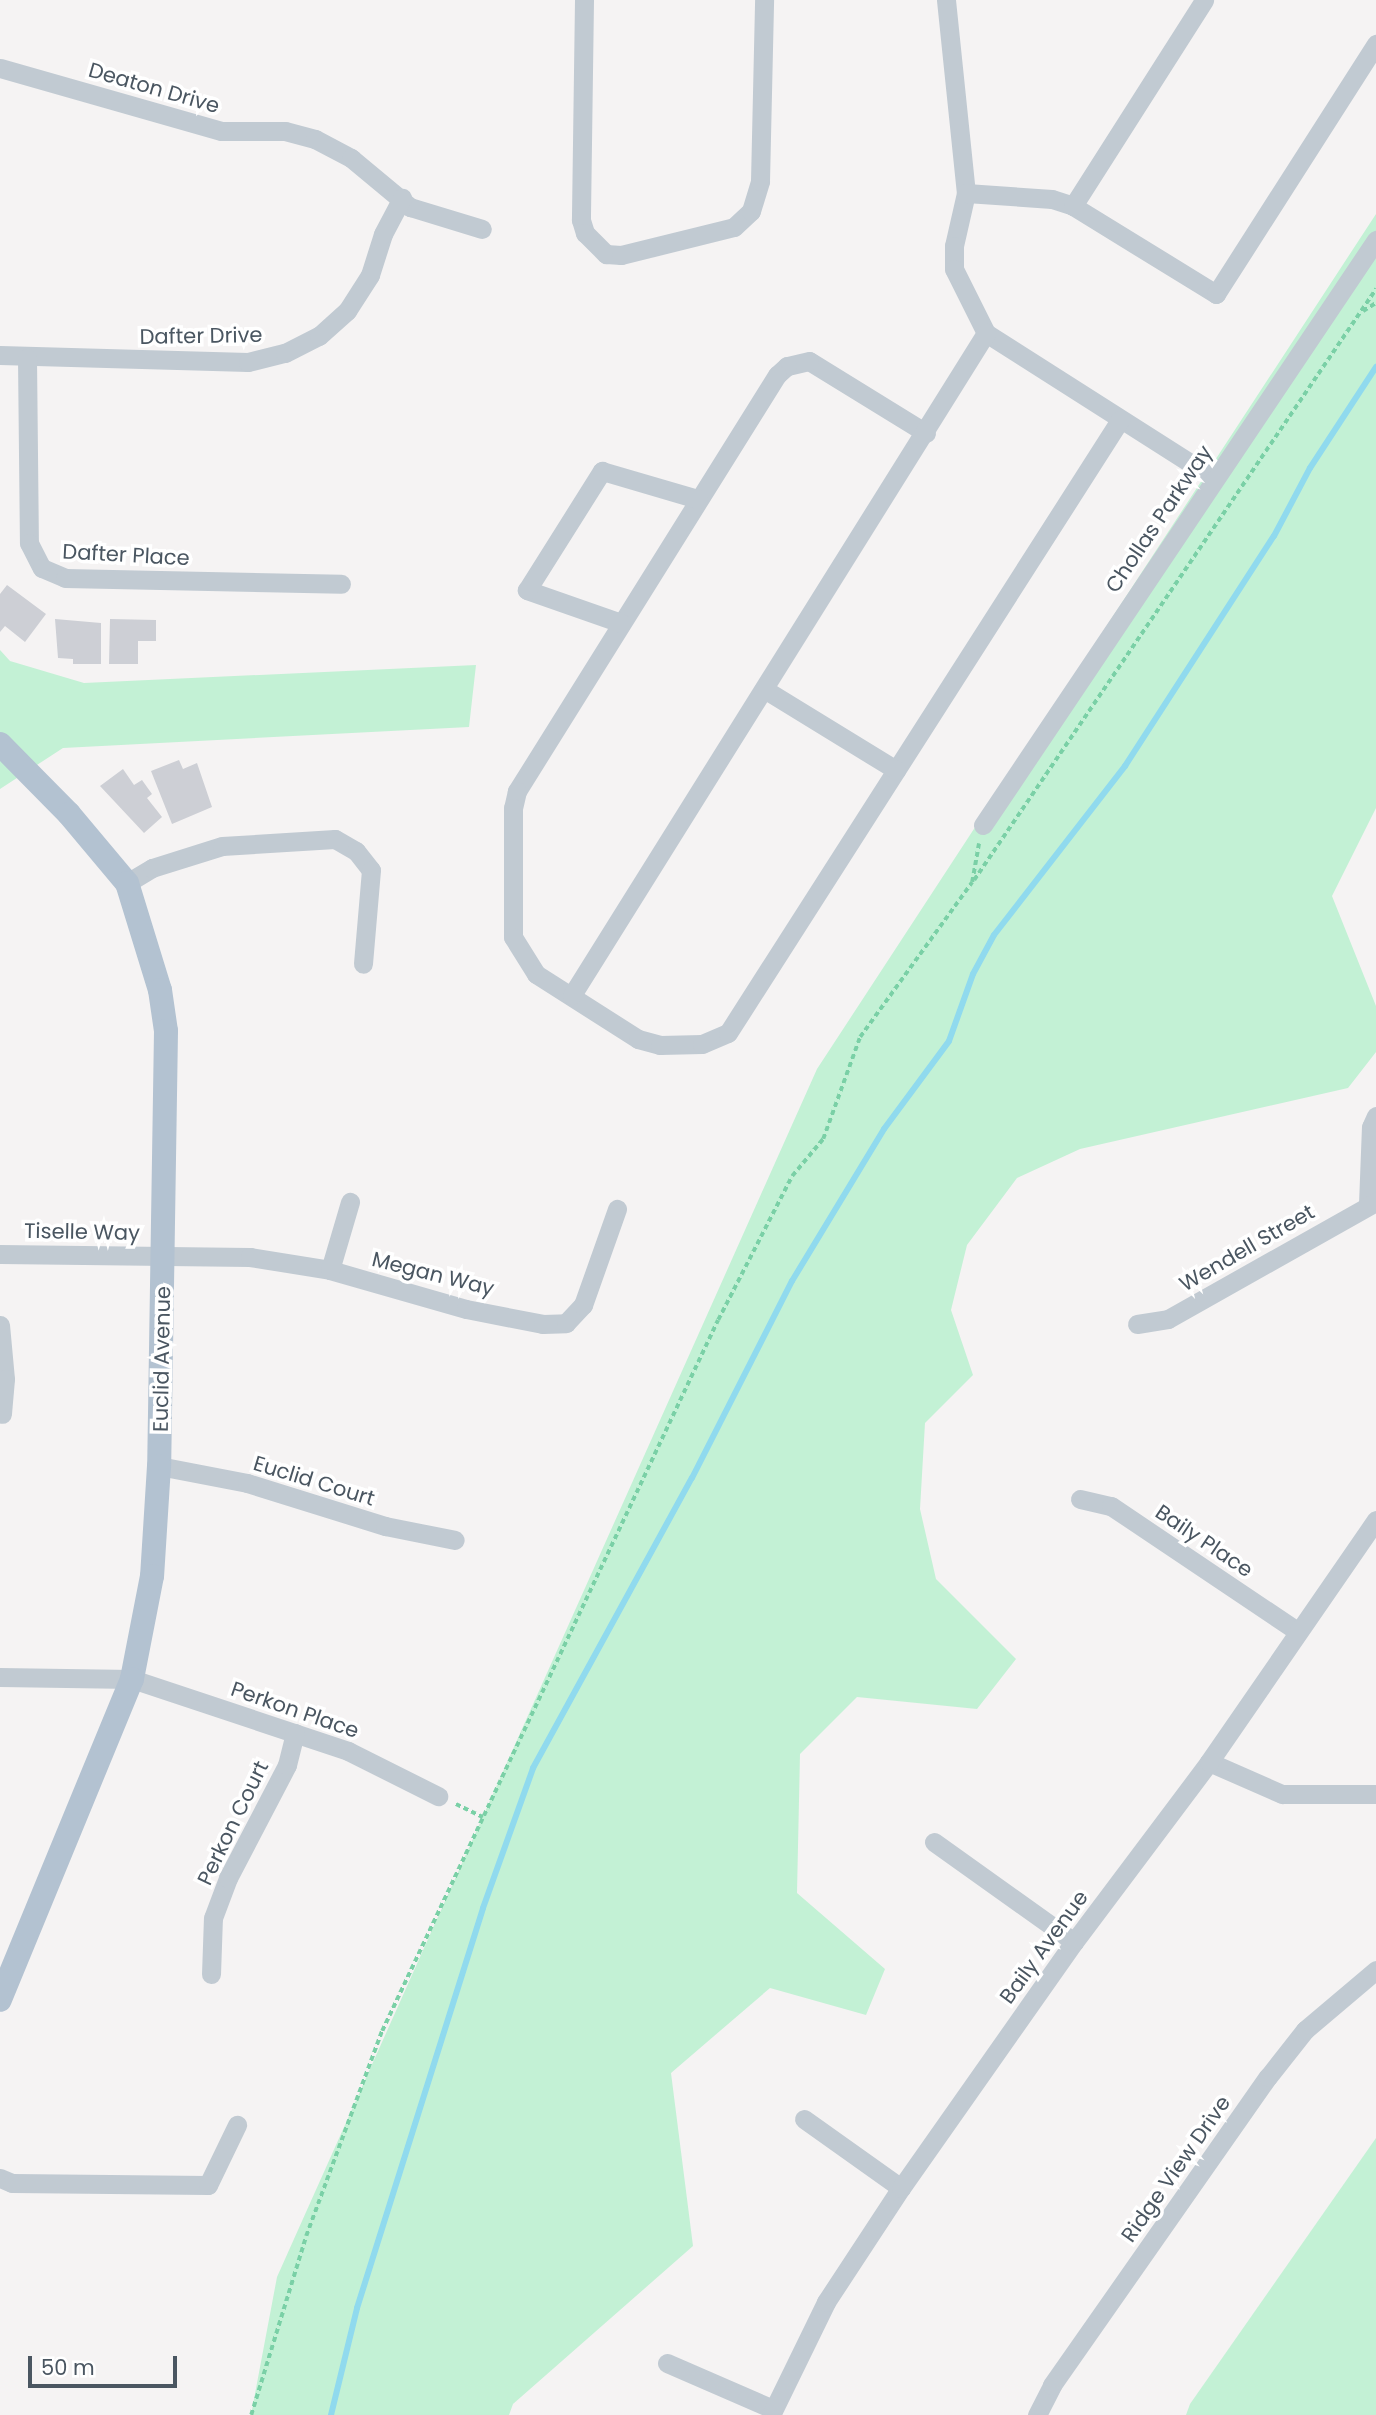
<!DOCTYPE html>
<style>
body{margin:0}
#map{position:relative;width:1376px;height:2415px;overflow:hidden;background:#f5f3f3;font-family:Poppins,sans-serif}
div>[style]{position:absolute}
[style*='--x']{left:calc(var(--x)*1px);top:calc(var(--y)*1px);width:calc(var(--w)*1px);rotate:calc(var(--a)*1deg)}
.green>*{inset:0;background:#c3f1d5}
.stream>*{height:6px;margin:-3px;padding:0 3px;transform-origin:3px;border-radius:3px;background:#90daee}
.building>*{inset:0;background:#cdcfd5}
.path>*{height:3.5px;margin-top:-1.75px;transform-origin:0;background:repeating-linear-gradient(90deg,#7ad0a6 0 5px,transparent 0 8.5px)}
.minor>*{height:19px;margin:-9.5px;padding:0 9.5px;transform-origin:9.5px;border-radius:9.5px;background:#c1cad2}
.major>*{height:24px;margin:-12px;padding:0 12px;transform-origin:12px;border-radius:12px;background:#b3c2d1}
span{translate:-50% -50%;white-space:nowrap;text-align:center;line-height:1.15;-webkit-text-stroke:7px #fff;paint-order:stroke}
.street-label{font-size:21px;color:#4a5661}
.scale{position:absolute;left:28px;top:2356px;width:149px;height:32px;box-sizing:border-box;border:4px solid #4a5661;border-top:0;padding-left:9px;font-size:21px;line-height:24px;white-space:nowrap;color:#4a5661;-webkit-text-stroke:5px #fff;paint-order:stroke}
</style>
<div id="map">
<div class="green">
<i style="clip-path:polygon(1376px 214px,1376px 808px,1332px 896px,1376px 1006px,1376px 1052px,1348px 1088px,1080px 1149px,1017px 1178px,967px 1245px,951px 1310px,973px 1375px,925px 1423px,920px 1509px,936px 1579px,1016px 1659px,977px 1709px,857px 1697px,800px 1754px,797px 1893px,885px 1969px,866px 2015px,770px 1988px,671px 2073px,693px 2246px,513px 2404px,509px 2415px,251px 2415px,277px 2277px,817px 1069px)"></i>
<i style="clip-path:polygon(0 650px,10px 661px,84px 683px,476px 665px,469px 727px,63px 748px,0 789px)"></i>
<i style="clip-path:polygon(1376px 2138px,1376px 2415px,1186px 2415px,1190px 2404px)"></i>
</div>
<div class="stream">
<i style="--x:331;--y:2415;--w:110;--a:-76.3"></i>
<i style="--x:357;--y:2308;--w:419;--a:-72.5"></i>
<i style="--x:483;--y:1908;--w:149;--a:-70.3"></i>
<i style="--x:533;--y:1768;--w:331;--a:-61.3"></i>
<i style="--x:692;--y:1478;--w:221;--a:-63.1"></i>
<i style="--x:792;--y:1281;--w:178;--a:-58.8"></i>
<i style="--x:884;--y:1129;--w:109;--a:-53.5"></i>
<i style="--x:949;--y:1041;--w:71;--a:-70.3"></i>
<i style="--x:973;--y:974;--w:44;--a:-61.7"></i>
<i style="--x:994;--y:935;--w:214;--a:-52.2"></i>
<i style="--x:1125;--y:766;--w:274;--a:-57.1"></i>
<i style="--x:1274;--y:536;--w:77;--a:-62.1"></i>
<i style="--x:1310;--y:468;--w:121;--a:-56.8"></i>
</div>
<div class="building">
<i style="clip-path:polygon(7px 585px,46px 614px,25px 642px,5px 626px,0 632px,0 594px)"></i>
<i style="clip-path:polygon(55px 619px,101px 623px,101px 664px,73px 664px,73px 659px,58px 658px)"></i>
<i style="clip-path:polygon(110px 619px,156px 620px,156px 641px,138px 641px,138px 664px,109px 664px)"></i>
<i style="clip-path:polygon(179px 760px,183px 769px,197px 763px,212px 807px,172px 824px,151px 771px)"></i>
<i style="clip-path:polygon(123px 769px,134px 785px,142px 780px,152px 794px,147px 798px,162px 817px,144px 833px,100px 786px)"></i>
</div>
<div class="path">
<i style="--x:1363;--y:311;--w:15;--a:-32"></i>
<i style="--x:974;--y:880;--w:715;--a:-55.78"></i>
<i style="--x:456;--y:1804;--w:30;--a:26"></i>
<i style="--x:251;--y:2415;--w:187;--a:-72.9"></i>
<i style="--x:306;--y:2236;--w:219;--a:-69.7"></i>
<i style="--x:382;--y:2031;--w:786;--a:-64.71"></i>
<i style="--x:718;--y:1320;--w:162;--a:-62.8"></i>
<i style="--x:792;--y:1176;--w:48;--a:-50"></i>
<i style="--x:823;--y:1139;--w:109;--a:-70.1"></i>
<i style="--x:860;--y:1037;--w:191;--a:-54.1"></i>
<i style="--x:972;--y:882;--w:39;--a:-80"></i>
</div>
<div class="minor">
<i style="--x:584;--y:0;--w:220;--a:90.8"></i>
<i style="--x:581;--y:220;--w:14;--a:73"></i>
<i style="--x:585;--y:233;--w:30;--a:45"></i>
<i style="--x:606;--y:254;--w:15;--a:4"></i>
<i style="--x:621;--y:255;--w:116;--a:-13.9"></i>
<i style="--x:734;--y:227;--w:23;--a:-43"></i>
<i style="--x:751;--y:211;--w:31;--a:-73"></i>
<i style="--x:760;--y:181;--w:181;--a:-88.7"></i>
<i style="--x:946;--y:0;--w:194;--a:84.1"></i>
<i style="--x:966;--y:193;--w:54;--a:102.8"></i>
<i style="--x:954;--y:246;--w:23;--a:90"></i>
<i style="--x:954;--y:269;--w:72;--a:63.4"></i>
<i style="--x:986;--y:333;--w:270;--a:32.5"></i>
<i style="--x:0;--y:68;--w:230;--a:15.9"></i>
<i style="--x:221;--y:131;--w:64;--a:0"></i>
<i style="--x:285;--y:131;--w:31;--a:15"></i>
<i style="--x:315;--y:139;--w:41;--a:27.8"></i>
<i style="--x:351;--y:158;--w:77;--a:39.7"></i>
<i style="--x:410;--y:207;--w:75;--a:17"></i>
<i style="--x:966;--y:193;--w:86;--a:4"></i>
<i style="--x:1052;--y:199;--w:22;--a:18"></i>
<i style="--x:1073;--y:206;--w:168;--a:31.6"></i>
<i style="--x:1216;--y:294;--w:297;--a:-57.4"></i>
<i style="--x:1073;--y:206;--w:244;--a:-57.5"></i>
<i style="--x:0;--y:355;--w:248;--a:1.6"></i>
<i style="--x:248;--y:362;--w:38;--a:-14"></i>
<i style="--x:285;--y:353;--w:38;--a:-27"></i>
<i style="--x:319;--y:336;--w:38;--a:-42"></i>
<i style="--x:347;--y:311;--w:43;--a:-57.4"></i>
<i style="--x:370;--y:275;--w:43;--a:-72.4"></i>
<i style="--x:383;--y:234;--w:41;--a:-62.2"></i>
<i style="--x:27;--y:358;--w:185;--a:89.4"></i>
<i style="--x:29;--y:543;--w:28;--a:63"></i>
<i style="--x:42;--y:568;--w:25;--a:23"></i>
<i style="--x:65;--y:578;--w:276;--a:1.2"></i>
<i style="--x:926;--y:433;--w:137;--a:-148.4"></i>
<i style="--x:809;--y:361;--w:23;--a:167"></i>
<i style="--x:787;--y:366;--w:13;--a:138"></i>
<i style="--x:777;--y:375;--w:491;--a:122"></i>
<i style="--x:517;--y:791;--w:17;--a:103"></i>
<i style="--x:513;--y:808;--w:129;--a:90"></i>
<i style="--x:513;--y:937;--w:44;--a:58.1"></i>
<i style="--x:536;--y:974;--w:121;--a:32.5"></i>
<i style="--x:638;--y:1039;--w:23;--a:15"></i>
<i style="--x:660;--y:1045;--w:42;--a:-1.4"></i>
<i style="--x:702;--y:1044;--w:28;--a:-23"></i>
<i style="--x:728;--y:1033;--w:728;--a:-57.4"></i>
<i style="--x:621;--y:623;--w:100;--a:-160.7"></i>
<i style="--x:527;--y:590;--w:141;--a:-57.8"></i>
<i style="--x:602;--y:471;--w:100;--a:16.3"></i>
<i style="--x:764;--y:689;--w:155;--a:31.5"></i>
<i style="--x:983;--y:825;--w:705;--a:-56.11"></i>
<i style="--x:127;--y:883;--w:29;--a:-31"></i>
<i style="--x:152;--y:868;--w:73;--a:-17.4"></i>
<i style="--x:222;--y:846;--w:113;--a:-3.5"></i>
<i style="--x:335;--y:839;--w:24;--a:30"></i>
<i style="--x:356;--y:851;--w:24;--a:52"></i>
<i style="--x:371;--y:870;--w:94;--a:94.9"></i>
<i style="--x:572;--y:995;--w:781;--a:-57.98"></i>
<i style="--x:1368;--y:1204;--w:77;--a:-87.8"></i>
<i style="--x:1371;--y:1127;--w:12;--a:-66"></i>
<i style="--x:0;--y:1254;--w:250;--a:0.7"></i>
<i style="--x:250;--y:1257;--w:81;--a:9.2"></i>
<i style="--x:330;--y:1270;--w:141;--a:16"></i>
<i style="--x:466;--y:1309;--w:78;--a:11"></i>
<i style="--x:543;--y:1324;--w:23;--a:-2"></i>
<i style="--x:566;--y:1323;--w:25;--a:-47"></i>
<i style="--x:583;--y:1305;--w:102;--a:-70.5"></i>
<i style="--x:330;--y:1270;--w:71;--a:-73.6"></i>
<i style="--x:1137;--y:1324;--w:31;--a:-9"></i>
<i style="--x:1168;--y:1319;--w:239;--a:-29.4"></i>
<i style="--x:0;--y:1325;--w:54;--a:84.7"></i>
<i style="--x:5;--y:1379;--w:35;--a:95"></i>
<i style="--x:159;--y:1466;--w:90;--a:10.9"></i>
<i style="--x:247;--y:1483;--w:145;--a:17.3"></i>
<i style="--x:385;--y:1526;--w:71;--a:11.3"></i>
<i style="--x:1080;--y:1499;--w:32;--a:13"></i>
<i style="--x:1111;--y:1506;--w:224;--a:33.9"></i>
<i style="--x:0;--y:1677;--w:132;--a:0.9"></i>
<i style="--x:132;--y:1679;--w:228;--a:18.4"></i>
<i style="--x:348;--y:1751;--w:101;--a:26.6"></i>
<i style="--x:1209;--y:1762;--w:80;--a:23.7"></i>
<i style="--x:1282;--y:1794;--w:94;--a:0"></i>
<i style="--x:934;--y:1842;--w:172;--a:35.5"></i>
<i style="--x:211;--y:1974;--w:56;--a:-88"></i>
<i style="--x:213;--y:1918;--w:43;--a:-69.4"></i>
<i style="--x:228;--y:1878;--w:127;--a:-62.4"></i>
<i style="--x:287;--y:1765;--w:33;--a:-76"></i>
<i style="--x:804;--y:2119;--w:119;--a:35.4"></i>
<i style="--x:0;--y:2178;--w:13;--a:23"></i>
<i style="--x:12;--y:2183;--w:196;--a:0.6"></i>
<i style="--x:208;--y:2185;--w:67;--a:-64.2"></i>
<i style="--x:667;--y:2363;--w:116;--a:23.5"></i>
<i style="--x:771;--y:2415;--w:126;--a:-64"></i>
<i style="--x:826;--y:2302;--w:136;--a:-56.7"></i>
<i style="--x:901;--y:2188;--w:301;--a:-54.9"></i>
<i style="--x:1074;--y:1942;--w:225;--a:-53.1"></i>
<i style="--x:1209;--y:1762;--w:294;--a:-55.4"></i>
<i style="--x:1037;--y:2415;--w:34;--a:-63"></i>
<i style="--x:1052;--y:2385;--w:376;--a:-55"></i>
<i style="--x:1268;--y:2077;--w:60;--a:-51.8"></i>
<i style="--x:1305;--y:2030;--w:93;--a:-40.2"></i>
</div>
<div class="major">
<i style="--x:0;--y:744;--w:98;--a:45.4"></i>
<i style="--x:69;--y:814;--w:90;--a:50"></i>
<i style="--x:127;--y:883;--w:112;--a:72.9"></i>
<i style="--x:160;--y:990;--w:41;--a:81.7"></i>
<i style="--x:166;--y:1031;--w:435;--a:90.9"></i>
<i style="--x:159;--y:1466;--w:110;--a:93.6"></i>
<i style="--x:152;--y:1576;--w:105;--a:101"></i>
<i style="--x:132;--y:1679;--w:347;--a:112.4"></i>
</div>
<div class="street-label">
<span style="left:154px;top:88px;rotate:16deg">Deaton Drive</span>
<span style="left:201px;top:336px;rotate:-1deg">Dafter Drive</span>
<span style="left:1159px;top:519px;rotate:-56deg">Chollas Parkway</span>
<span style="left:126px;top:555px;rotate:3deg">Dafter Place</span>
<span style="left:82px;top:1232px;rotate:1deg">Tiselle Way</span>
<span style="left:1247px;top:1248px;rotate:-30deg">Wendell Street</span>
<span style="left:433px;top:1274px;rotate:14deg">Megan Way</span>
<span style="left:162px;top:1359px;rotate:-89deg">Euclid Avenue</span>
<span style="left:314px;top:1481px;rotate:17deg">Euclid Court</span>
<span style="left:1204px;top:1541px;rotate:34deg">Baily Place</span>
<span style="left:295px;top:1710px;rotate:19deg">Perkon Place</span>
<span style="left:233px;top:1823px;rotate:-64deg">Perkon Court</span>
<span style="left:1044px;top:1947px;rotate:-54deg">Baily Avenue</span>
<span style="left:1176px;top:2169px;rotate:-55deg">Ridge View Drive</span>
</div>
<div class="scale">50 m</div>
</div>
